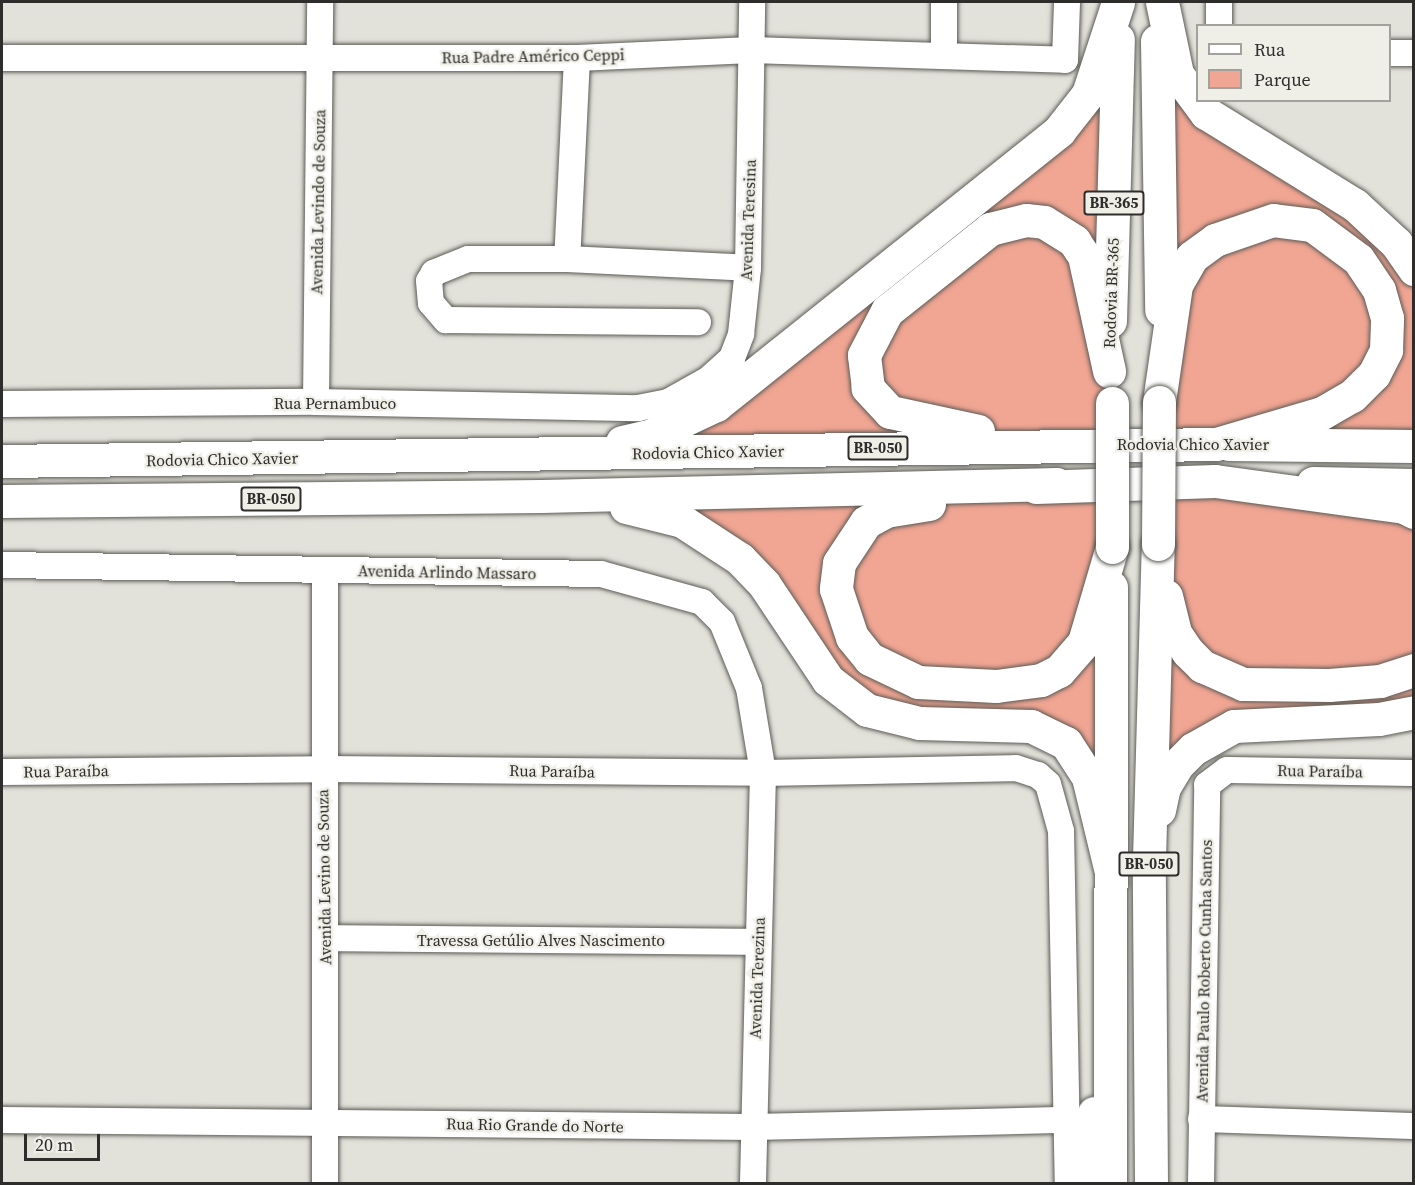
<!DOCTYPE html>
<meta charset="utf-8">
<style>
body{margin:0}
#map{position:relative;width:1415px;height:1185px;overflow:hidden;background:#e2e1da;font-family:"Source Serif 4",serif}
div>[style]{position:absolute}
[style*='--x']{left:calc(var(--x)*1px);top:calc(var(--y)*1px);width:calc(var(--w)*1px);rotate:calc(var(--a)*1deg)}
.green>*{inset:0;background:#f1a593}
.roads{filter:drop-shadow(0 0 2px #5b5b55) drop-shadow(0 0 2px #5b5b55)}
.minor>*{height:26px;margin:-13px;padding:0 13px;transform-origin:13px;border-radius:13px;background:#fff}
.major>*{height:33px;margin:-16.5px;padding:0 16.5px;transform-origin:16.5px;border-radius:16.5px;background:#fff}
.highway>*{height:33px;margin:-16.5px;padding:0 16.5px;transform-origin:16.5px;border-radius:16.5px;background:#fff}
.bridges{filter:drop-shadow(0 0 2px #5b5b55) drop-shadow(0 0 2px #5b5b55)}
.highway-bridge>*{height:33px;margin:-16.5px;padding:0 16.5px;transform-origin:16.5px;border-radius:16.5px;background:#fff}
span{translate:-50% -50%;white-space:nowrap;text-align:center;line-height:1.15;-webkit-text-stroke:4.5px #efefe7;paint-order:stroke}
.shield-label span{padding:2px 4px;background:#efefe7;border:2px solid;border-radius:4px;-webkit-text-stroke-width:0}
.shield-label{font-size:15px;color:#2e2d2b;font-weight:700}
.street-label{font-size:16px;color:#2e2d2b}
.frame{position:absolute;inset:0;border:3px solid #2e2d2b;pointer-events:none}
.legend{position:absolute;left:1196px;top:24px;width:195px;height:78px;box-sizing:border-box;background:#efefe7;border:2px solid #a2a19c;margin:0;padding:8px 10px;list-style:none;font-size:18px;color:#2e2d2b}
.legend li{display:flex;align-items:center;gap:12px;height:30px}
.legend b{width:30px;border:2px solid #a2a19c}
.scale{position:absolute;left:24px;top:1134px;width:76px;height:27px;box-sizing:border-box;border:3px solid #2e2d2b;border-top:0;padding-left:8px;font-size:18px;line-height:21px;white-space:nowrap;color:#2e2d2b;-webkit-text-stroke:4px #efefe7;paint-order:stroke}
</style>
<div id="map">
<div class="green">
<i style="clip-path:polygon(1118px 2px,1112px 441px,652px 435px,1059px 131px)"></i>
<i style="clip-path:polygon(1162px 2px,1177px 74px,1413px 269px,1413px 446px,1159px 441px)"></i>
<i style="clip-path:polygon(1158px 481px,1413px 485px,1413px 712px,1260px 721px,1164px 787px)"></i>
<i style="clip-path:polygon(1057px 484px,1112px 487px,1110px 868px,1066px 743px,867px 710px,782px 610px,654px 511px)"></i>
</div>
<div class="roads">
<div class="minor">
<i style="--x:944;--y:2;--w:54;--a:90"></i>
<i style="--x:1219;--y:2;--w:24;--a:90"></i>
<i style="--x:1390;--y:53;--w:24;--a:0"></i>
<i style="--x:2;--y:58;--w:575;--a:0"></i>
<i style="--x:577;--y:58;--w:174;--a:-2.6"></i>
<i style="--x:751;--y:50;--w:314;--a:1.8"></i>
<i style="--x:1065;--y:60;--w:58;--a:-88"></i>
<i style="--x:577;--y:58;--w:201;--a:92.8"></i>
<i style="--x:567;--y:259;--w:181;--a:2.8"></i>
<i style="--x:567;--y:259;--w:99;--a:180"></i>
<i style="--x:468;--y:259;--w:37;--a:158"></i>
<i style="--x:434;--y:273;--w:9;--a:122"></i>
<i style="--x:429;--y:281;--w:22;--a:85"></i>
<i style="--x:431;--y:303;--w:23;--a:49"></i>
<i style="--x:446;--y:320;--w:252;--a:0.5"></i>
<i style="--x:316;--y:402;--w:400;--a:-89.4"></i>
<i style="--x:2;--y:404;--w:314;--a:-0.4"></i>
<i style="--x:316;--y:402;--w:322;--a:1.1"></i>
<i style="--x:638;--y:408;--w:31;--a:-11"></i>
<i style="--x:668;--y:402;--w:47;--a:-29.3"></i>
<i style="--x:709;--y:379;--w:31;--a:-42"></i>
<i style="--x:732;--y:358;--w:26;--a:-69"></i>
<i style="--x:741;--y:334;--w:66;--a:-83.9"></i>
<i style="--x:748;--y:268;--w:266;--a:-89.1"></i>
<i style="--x:2;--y:565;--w:599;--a:0.86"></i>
<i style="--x:601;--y:574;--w:105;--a:15.5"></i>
<i style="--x:702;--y:602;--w:28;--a:45"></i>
<i style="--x:722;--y:622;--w:71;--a:67.8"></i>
<i style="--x:749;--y:688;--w:86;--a:80.6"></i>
<i style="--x:763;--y:773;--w:411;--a:91.4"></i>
<i style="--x:2;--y:772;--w:321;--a:-0.5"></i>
<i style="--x:323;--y:769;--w:440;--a:0.5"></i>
<i style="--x:763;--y:773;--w:253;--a:-1.1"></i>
<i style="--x:1016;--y:768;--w:23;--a:18"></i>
<i style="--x:1038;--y:775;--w:13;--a:42"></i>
<i style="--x:1048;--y:784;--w:49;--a:74.5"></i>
<i style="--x:1061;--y:831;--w:353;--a:88.9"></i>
<i style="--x:325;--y:938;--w:433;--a:0.5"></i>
<i style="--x:1201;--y:1119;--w:213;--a:1.9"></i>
<i style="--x:2;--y:1120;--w:751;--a:0.53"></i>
<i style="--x:753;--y:1127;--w:315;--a:-1.3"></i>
<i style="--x:325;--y:1184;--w:614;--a:-90"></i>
<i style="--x:1201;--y:1184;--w:399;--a:-89.1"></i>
<i style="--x:1207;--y:785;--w:25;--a:-37"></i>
<i style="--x:1227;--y:770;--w:187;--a:0.9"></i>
</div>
<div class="major">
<i style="--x:1229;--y:444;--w:185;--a:0.6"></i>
<i style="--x:1313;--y:483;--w:101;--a:1.1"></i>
</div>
<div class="highway">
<i style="--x:1162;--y:2;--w:74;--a:78.2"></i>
<i style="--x:1177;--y:74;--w:49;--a:53.4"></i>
<i style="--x:1206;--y:113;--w:175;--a:31.7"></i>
<i style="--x:1355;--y:205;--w:56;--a:42.8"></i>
<i style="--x:1396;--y:243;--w:32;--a:55"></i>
<i style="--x:1157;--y:41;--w:269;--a:89.1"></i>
<i style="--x:1110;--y:321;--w:282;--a:-88.4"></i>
<i style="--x:978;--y:431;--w:90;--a:-167.8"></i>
<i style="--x:890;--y:412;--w:33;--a:-133"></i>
<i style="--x:868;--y:388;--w:33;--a:-97"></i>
<i style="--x:864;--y:355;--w:50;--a:-62.4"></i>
<i style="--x:887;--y:311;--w:132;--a:-38.5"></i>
<i style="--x:990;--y:229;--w:37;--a:-14"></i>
<i style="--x:1026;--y:220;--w:18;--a:6"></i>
<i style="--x:1044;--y:222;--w:36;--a:32"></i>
<i style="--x:1074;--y:241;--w:18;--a:56"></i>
<i style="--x:1084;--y:256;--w:118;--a:77.7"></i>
<i style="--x:622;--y:442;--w:31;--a:-13"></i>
<i style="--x:652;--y:435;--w:71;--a:-25.1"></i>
<i style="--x:716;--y:405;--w:439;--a:-38.6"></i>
<i style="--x:1059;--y:131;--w:47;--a:-51.9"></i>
<i style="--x:1088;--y:94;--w:97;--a:-71.9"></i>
<i style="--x:2;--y:461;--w:1214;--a:-0.8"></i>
<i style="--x:1216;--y:444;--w:110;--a:-16.3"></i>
<i style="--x:1322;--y:413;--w:34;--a:-30"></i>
<i style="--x:1352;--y:396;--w:31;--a:-45"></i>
<i style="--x:1374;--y:374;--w:27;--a:-63"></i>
<i style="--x:1386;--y:350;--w:32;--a:-88"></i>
<i style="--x:1387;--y:318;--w:29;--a:-106"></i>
<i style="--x:1379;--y:290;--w:37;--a:-124"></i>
<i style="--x:1358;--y:259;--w:57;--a:-143.5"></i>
<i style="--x:1312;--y:225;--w:39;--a:-173"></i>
<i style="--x:1273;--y:220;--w:61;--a:161"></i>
<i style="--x:1215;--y:240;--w:29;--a:144"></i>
<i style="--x:1192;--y:257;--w:32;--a:120"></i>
<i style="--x:1176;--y:285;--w:118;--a:98.3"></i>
<i style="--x:1036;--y:487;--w:179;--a:-1.9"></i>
<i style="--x:1215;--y:481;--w:191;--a:7.8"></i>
<i style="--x:1404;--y:507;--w:11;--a:27"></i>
<i style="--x:2;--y:501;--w:539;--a:-0.53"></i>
<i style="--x:541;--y:496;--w:516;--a:-1.33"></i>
<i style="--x:929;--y:504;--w:44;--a:170.8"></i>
<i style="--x:886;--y:511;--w:23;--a:151"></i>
<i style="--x:866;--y:522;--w:49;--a:123.4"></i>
<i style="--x:839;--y:563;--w:26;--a:97"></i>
<i style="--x:836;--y:589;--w:51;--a:71.6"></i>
<i style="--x:852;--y:637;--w:28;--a:51"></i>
<i style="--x:870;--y:659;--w:53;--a:25.6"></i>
<i style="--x:918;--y:682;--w:78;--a:2.9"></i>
<i style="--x:996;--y:686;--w:45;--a:-7.6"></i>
<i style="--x:1041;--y:680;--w:20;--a:-27"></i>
<i style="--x:1059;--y:671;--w:38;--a:-49"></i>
<i style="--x:1084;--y:642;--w:99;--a:-73.6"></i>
<i style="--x:626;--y:507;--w:58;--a:14"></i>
<i style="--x:682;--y:521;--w:69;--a:33.2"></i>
<i style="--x:740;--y:559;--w:35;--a:46"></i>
<i style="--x:764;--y:584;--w:115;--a:56.3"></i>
<i style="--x:828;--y:680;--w:49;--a:37.6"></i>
<i style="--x:867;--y:710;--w:54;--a:14"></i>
<i style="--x:919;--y:723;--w:112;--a:1.5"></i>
<i style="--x:1031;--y:726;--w:39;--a:26"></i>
<i style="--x:1066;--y:743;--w:40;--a:57.1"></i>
<i style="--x:1088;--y:777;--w:94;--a:76.4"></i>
<i style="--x:1166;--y:596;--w:38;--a:76"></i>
<i style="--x:1175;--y:633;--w:23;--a:56"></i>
<i style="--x:1188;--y:652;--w:20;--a:45"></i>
<i style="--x:1202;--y:666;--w:45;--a:23.7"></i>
<i style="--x:1243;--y:684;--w:86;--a:0.7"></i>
<i style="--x:1329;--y:685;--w:51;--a:-4.5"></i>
<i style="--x:1380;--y:681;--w:36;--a:-18"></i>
<i style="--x:1159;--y:810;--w:24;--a:-78"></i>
<i style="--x:1164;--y:787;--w:26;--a:-59"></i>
<i style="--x:1177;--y:765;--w:23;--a:-45"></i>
<i style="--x:1193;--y:749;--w:47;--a:-29.3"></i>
<i style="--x:1234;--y:726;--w:145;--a:-2.8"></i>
<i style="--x:1379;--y:719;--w:36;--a:-11"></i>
<i style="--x:1082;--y:1184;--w:72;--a:-80.4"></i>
<i style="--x:1110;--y:1184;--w:597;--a:-89.9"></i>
<i style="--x:1151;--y:1184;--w:325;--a:-90.4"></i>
<i style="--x:1149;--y:859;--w:315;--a:-88.4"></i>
</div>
</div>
<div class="bridges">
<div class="highway-bridge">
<i style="--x:1158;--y:544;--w:142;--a:-89.6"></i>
<i style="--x:1112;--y:547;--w:144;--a:-90"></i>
</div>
</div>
<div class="shield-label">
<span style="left:1114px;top:203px">BR-365</span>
<span style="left:878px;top:448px">BR-050</span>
<span style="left:271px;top:499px">BR-050</span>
<span style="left:1149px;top:864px">BR-050</span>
</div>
<div class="street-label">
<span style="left:533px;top:56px;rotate:-1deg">Rua Padre Américo Ceppi</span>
<span style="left:318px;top:202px;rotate:-89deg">Avenida Levindo de Souza</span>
<span style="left:748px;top:220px;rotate:-88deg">Avenida Teresina</span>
<span style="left:1111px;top:293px;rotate:-88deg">Rodovia BR-365</span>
<span style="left:335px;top:403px">Rua Pernambuco</span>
<span style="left:1193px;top:444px">Rodovia Chico Xavier</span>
<span style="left:708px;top:452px;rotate:-1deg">Rodovia Chico Xavier</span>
<span style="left:222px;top:459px;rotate:-1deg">Rodovia Chico Xavier</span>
<span style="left:447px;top:572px;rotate:1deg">Avenida Arlindo Massaro</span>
<span style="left:66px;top:771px;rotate:-1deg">Rua Paraíba</span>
<span style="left:552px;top:771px;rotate:1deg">Rua Paraíba</span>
<span style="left:1320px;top:771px;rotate:1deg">Rua Paraíba</span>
<span style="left:324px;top:877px;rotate:-91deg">Avenida Levino de Souza</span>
<span style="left:541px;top:940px">Travessa Getúlio Alves Nascimento</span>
<span style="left:1204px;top:971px;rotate:-89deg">Avenida Paulo Roberto Cunha Santos</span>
<span style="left:757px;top:978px;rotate:-88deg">Avenida Terezina</span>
<span style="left:535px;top:1125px;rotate:1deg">Rua Rio Grande do Norte</span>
</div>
<div class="frame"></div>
<ul class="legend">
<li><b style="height:8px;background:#fff"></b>Rua</li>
<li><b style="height:16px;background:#f1a593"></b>Parque</li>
</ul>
<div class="scale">20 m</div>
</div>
